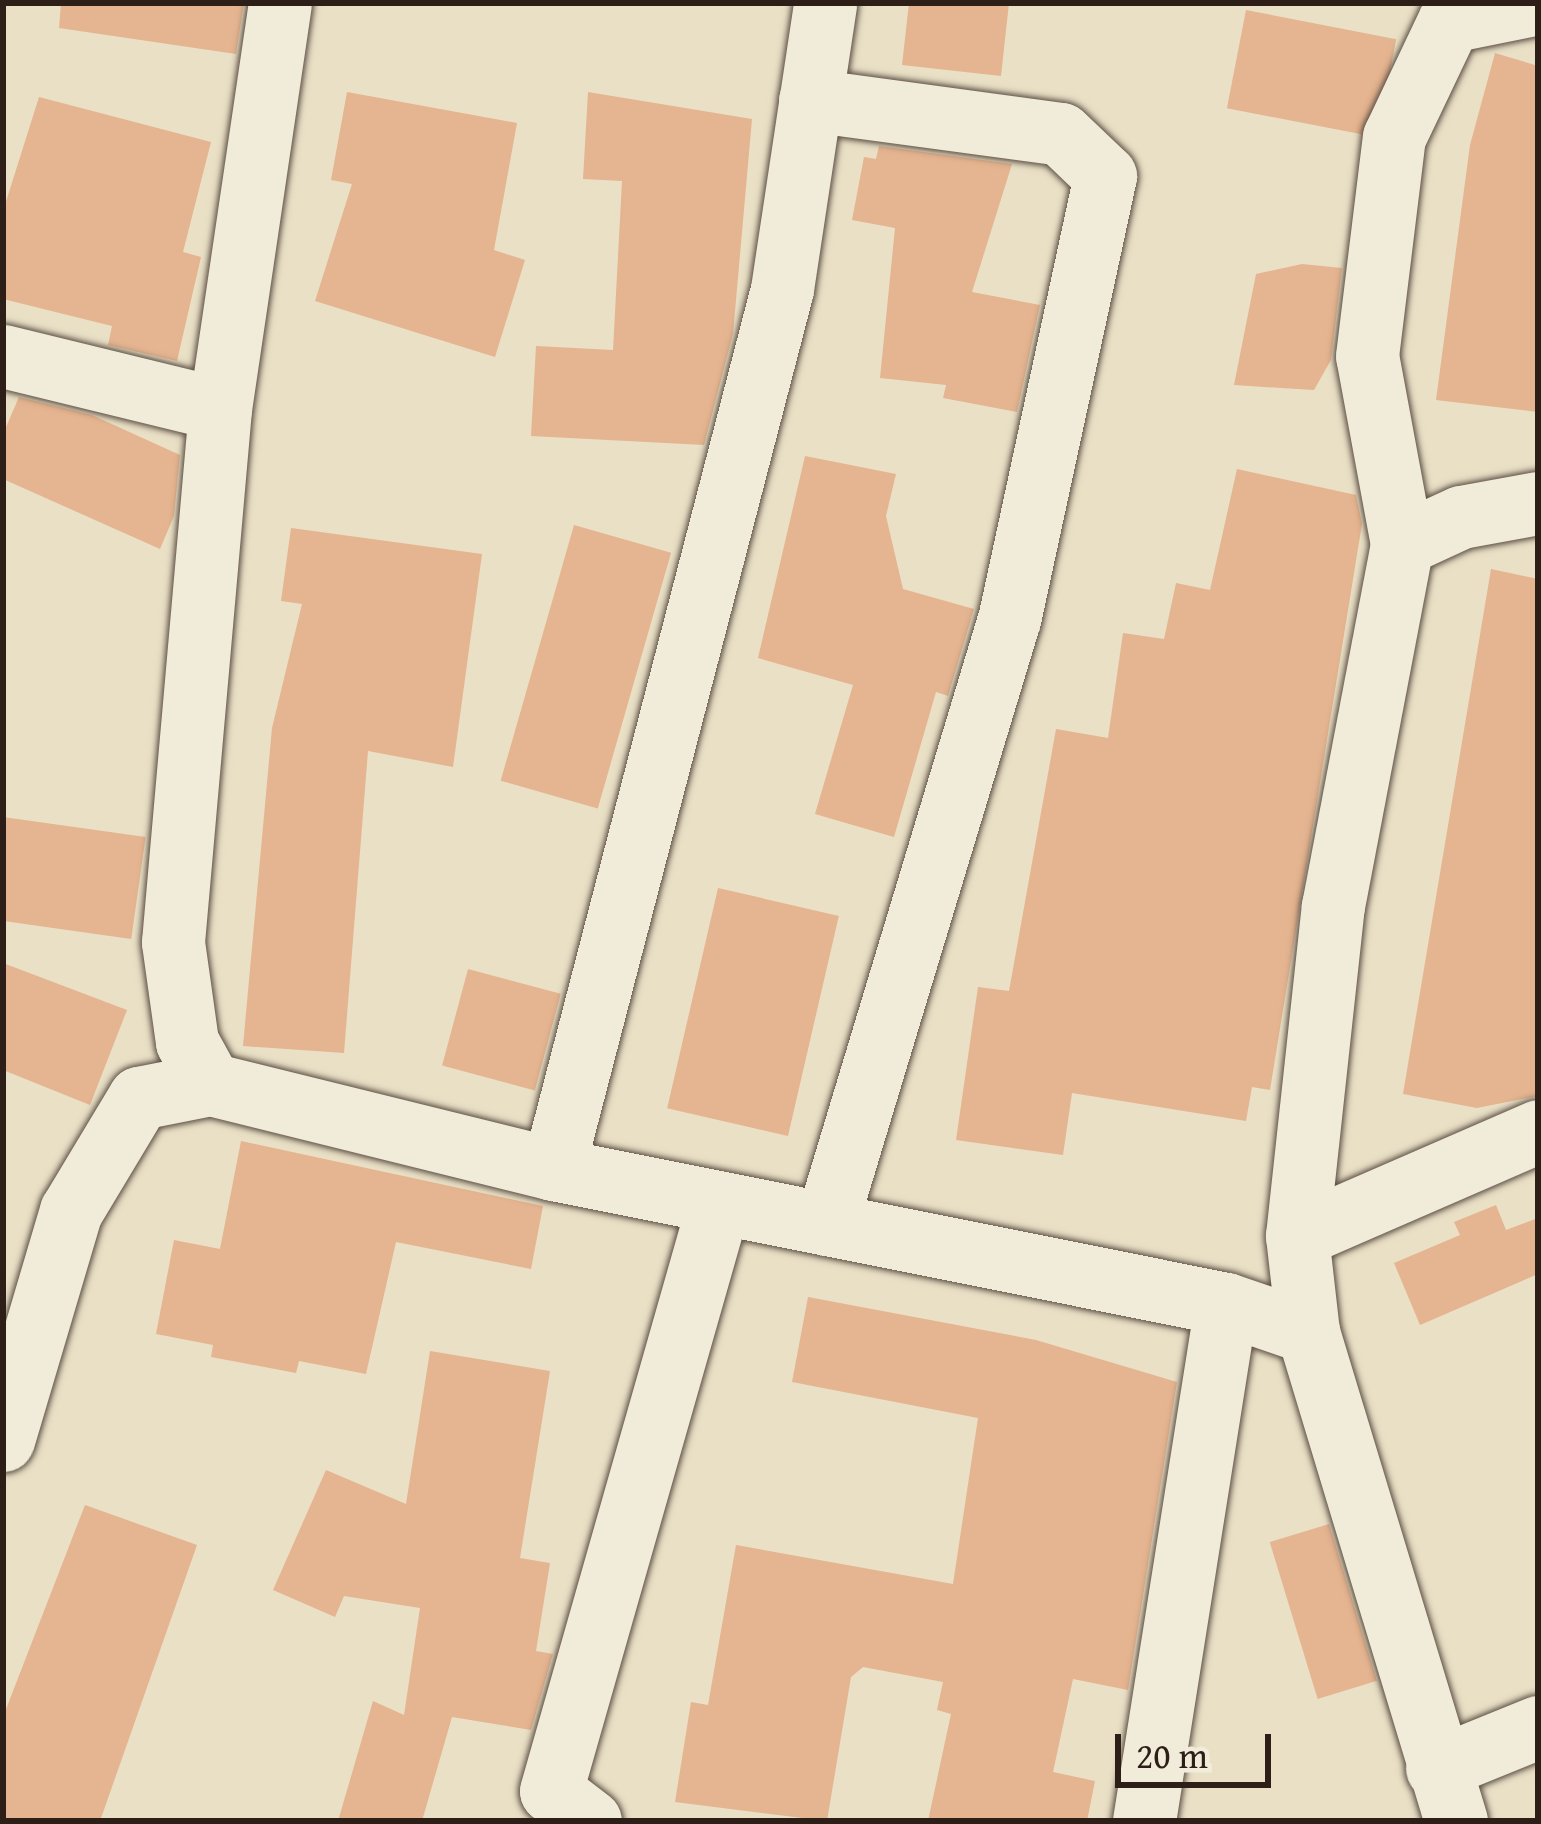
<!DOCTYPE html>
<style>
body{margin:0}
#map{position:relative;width:1541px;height:1824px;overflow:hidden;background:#e9e0c6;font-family:"Gentium Book Plus",serif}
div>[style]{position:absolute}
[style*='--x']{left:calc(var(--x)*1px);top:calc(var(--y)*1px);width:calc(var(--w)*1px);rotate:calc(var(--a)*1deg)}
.building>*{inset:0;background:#e5b490;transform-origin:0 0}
.roads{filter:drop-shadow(0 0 3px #5c4e43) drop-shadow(0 0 3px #5c4e43)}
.street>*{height:63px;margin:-31.5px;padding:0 31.5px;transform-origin:31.5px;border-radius:31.5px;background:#f1ebda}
span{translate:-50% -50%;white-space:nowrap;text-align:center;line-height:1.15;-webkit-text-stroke:10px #f1ebda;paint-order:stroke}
.frame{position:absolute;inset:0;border:6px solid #2d1e17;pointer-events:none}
.scale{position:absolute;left:1115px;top:1734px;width:156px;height:54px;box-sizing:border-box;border:6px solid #2d1e17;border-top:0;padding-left:15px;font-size:36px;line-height:42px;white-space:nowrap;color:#2d1e17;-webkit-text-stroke:9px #f1ebda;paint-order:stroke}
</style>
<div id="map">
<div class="building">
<i style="clip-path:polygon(61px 3px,244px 3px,236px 54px,59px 28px)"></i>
<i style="clip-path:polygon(909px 3px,1009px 3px,1001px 76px,902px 65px)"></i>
<i style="left:1246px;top:10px;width:153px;height:100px;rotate:11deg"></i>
<i style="clip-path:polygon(1495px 53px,1538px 66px,1538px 412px,1436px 400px,1470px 145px)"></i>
<i style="clip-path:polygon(347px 92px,517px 123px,494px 250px,525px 260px,495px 357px,315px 301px,352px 184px,331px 180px)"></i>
<i style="clip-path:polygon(588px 92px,752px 119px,733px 334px,704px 445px,531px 436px,536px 346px,613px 350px,622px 181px,583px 179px)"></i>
<i style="clip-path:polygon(39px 97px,211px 142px,183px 252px,201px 257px,177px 361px,108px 345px,112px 326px,3px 299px,3px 211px)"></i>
<i style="clip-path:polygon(879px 146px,1012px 164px,972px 292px,1040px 305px,1017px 412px,943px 398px,946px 385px,880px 378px,895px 228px,852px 220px,864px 157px,876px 159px)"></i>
<i style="clip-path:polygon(1302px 264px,1342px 268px,1331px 360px,1314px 390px,1234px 385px,1256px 274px)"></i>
<i style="clip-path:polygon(19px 397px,92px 415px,180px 455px,174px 516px,160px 549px,3px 479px,3px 434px)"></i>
<i style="clip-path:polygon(805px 456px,896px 474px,886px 516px,903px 589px,974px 609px,948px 696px,936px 692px,894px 837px,815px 814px,853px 685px,758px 658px)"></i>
<i style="clip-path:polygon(1237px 469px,1356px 495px,1362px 524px,1270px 1090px,1252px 1087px,1246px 1121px,1072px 1093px,1063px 1155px,956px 1140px,978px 987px,1009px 991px,1056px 729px,1108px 738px,1123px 633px,1164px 639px,1176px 583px,1210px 590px)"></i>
<i style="left:574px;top:525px;width:101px;height:266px;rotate:16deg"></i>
<i style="clip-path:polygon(291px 528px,482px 554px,453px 767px,368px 751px,344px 1053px,243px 1046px,272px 728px,302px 604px,281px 601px)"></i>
<i style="clip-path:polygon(1491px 569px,1538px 579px,1538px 1096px,1477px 1108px,1403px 1094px)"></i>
<i style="left:3px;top:817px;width:144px;height:103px;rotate:8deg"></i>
<i style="left:718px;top:888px;width:124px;height:226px;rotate:13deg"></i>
<i style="clip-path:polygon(3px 963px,127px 1010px,90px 1105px,3px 1070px)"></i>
<i style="left:468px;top:969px;width:96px;height:100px;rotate:15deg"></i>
<i style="clip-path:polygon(241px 1141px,543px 1206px,531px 1269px,396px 1242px,366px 1374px,299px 1361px,296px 1373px,211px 1357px,213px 1345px,156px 1334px,174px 1240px,220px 1249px)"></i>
<i style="clip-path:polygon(1496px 1205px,1506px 1230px,1538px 1218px,1538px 1274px,1420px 1325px,1394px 1263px,1460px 1235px,1454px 1222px)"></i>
<i style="clip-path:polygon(808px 1297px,1036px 1340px,1177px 1382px,1128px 1690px,1073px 1679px,1053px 1772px,1095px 1781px,1087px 1821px,928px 1821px,951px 1714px,937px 1710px,943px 1682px,863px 1667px,851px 1677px,827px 1821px,675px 1802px,691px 1702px,708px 1705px,736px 1545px,953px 1584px,978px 1418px,792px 1382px)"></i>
<i style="clip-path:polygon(430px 1351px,550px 1371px,520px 1558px,550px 1563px,536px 1651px,553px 1654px,531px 1730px,452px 1717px,422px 1821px,338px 1821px,373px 1701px,404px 1715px,420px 1608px,344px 1596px,335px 1617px,273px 1590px,326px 1470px,406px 1504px)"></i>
<i style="clip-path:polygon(85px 1505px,197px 1545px,100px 1821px,3px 1821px,3px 1717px)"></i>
<i style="left:1329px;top:1524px;width:164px;height:62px;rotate:73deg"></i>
</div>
<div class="roads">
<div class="street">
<i style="--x:810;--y:100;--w:253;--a:7.7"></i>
<i style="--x:1061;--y:134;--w:61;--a:43.7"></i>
<i style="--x:1105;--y:176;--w:453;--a:102.2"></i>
<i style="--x:1009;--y:619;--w:632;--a:106.83"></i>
<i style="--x:3;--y:356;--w:223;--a:13.7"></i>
<i style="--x:1402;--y:544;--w:191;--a:-100.5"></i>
<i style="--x:1367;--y:356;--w:221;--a:-83"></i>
<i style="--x:1394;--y:137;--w:128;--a:-64.6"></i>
<i style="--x:1449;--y:21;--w:91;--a:-11.4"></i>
<i style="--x:210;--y:1084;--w:48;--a:-118.7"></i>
<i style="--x:187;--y:1042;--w:101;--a:-98"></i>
<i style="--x:173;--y:942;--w:535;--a:-84.96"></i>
<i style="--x:220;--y:409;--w:410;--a:-81.6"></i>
<i style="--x:553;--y:1169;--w:909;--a:-75.41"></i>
<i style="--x:782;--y:289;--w:289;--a:-81.4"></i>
<i style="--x:1297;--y:1236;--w:263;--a:-23.5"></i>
<i style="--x:3;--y:1440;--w:239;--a:-73.5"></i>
<i style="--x:71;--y:1211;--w:132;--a:-59"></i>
<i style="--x:139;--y:1098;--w:72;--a:-11.2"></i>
<i style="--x:210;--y:1084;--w:353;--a:13.9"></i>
<i style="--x:553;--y:1169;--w:686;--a:11.34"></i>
<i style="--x:1226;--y:1304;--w:87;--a:18.9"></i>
<i style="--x:1437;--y:1768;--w:109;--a:-22.1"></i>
<i style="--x:590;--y:1821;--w:49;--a:-142.4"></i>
<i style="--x:551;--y:1791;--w:612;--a:-74.08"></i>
<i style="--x:1144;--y:1821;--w:523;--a:-80.99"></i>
<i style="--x:1456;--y:1821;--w:511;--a:-106.84"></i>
<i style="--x:1308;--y:1332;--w:97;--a:-96.5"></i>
<i style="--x:1297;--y:1236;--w:332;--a:-83.8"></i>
<i style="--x:1333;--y:906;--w:369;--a:-79.2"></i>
<i style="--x:1402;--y:544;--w:65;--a:-24.6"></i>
<i style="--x:1461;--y:517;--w:78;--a:-10.3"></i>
</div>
</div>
<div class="frame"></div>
<div class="scale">20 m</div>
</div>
